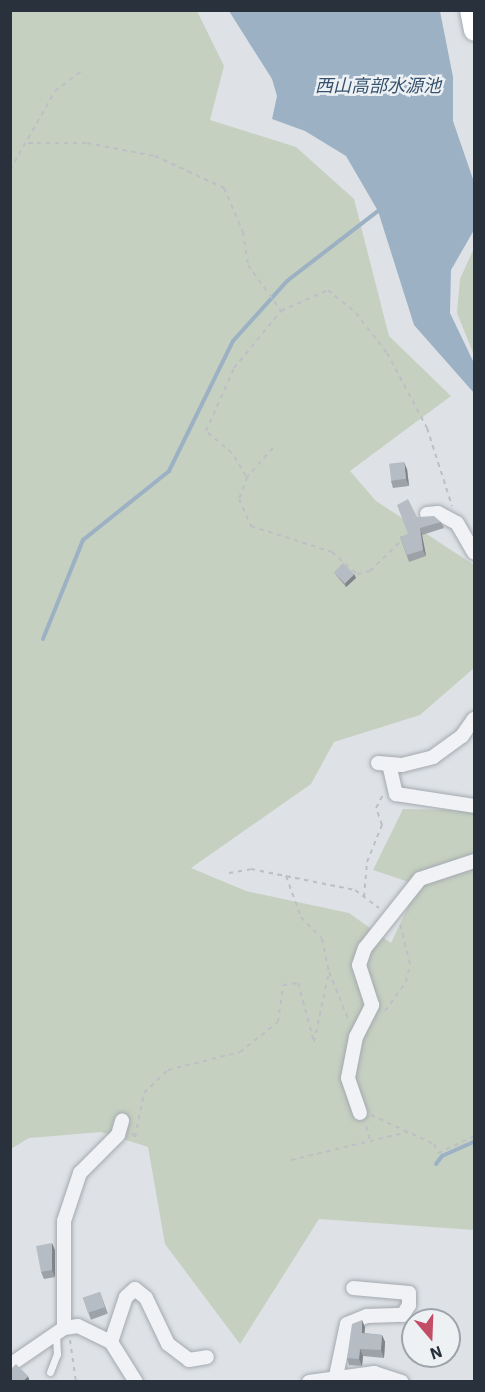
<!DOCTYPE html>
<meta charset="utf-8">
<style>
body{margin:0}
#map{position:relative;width:485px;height:1392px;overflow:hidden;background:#dee2e6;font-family:"IBM Plex Sans","Noto Sans JP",sans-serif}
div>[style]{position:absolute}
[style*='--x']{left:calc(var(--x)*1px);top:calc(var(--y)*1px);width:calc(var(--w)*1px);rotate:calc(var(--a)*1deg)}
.green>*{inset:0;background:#c5d0c0}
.water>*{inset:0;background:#9cb2c4}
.stream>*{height:4px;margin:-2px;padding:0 2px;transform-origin:2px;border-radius:2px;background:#9cb2c4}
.path>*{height:2px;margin-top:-1px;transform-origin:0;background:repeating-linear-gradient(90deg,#bcc0c5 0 4.5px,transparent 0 9px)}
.roads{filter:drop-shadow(0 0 2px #a4a9b0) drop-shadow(0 0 2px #a4a9b0)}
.service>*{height:7px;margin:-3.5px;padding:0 3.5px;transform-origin:3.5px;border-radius:3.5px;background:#f0f2f5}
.minor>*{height:14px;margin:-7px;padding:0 7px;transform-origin:7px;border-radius:7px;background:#f0f2f5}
.secondary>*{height:20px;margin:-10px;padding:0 10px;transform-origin:10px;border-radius:10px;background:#fff}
.wall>*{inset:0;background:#9da2a8;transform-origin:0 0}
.shaded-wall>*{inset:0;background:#7f8488}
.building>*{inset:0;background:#b6bcc3;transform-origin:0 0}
span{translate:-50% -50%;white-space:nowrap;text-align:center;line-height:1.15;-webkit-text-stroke:5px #edf1f4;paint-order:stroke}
.water-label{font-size:18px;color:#36526d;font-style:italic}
.frame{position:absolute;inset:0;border:12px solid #29313c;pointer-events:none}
.north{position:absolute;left:401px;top:1308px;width:60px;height:60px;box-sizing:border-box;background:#edf1f4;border:2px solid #9fa4aa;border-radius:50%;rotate:161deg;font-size:16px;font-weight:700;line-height:24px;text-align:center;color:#29313c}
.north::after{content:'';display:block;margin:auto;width:21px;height:27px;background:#c34c66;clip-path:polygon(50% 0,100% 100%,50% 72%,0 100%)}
</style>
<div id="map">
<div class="green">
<i style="clip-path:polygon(10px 11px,197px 11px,224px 66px,210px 120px,296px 147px,354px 199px,389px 336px,451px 396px,350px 471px,376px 501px,474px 565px,474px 668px,420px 715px,334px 742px,311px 784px,191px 868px,246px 891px,349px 913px,391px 943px,418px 885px,373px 870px,403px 809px,457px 810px,474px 803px,474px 1230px,319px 1219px,240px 1344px,165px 1244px,148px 1147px,101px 1132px,29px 1138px,11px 1149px)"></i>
<i style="clip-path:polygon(474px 248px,474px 355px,457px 313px,460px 279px)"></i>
</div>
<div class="water">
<i style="clip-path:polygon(229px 11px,440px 11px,453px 77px,453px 121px,474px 182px,474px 230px,451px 270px,450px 313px,474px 363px,474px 393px,414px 325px,378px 211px,346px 156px,305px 131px,272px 119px,277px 96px,272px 79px)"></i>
</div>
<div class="stream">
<i style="--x:43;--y:639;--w:107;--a:-68"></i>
<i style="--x:83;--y:540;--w:110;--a:-38.7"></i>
<i style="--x:169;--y:471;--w:145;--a:-63.8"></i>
<i style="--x:233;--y:341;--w:81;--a:-48"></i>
<i style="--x:287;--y:281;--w:115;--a:-37.6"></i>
<i style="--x:436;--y:1164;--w:10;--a:-53"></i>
<i style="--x:442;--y:1156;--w:35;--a:-24"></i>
</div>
<div class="path">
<i style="--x:28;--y:143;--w:59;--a:0"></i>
<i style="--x:87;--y:143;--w:69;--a:10.8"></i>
<i style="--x:155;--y:156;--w:76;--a:24.9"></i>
<i style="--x:224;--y:188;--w:48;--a:66.6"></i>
<i style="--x:243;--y:232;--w:33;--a:81"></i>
<i style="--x:248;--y:265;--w:57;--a:54.3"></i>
<i style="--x:281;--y:311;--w:51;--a:-24.1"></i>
<i style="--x:328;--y:290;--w:36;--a:39"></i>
<i style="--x:356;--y:313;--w:51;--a:52.2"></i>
<i style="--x:387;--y:353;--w:85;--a:61.9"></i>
<i style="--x:427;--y:428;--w:82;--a:72.2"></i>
<i style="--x:10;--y:170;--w:91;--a:-60.3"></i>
<i style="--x:55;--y:91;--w:34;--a:-37"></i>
<i style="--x:273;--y:448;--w:39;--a:132"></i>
<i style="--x:247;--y:477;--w:23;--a:110"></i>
<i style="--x:239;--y:499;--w:30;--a:66"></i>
<i style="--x:251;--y:526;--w:85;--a:17.8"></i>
<i style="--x:332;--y:552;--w:33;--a:41"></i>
<i style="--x:357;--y:574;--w:13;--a:-13"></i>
<i style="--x:370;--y:571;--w:47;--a:-44.1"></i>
<i style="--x:246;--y:476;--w:27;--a:-121"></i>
<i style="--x:232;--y:453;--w:34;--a:-140"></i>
<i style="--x:206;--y:431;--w:69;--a:-66"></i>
<i style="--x:234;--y:368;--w:74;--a:-50.5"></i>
<i style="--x:229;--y:873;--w:22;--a:-10"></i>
<i style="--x:251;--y:869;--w:106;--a:11.4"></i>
<i style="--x:355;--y:890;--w:30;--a:37"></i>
<i style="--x:286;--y:876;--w:44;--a:69.9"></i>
<i style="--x:301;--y:917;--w:30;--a:46"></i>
<i style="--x:322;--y:939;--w:34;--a:78"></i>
<i style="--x:364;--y:897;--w:35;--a:-85"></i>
<i style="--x:367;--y:862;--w:40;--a:-68"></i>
<i style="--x:382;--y:825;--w:18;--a:-109"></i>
<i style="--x:376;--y:808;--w:15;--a:-62"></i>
<i style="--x:385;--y:1011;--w:36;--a:-54"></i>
<i style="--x:406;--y:982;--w:18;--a:-77"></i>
<i style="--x:410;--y:964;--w:41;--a:-104"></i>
<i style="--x:371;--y:1115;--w:69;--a:24.7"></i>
<i style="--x:434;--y:1144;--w:10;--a:66"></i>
<i style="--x:438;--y:1153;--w:40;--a:-25"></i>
<i style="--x:366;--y:1126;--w:18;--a:74"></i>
<i style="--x:132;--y:1133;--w:5;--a:53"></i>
<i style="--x:135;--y:1137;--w:45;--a:-78.4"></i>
<i style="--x:144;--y:1093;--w:33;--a:-44"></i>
<i style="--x:168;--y:1070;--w:74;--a:-14"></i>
<i style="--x:240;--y:1052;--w:48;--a:-38.3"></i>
<i style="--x:278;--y:1022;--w:37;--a:-82"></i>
<i style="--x:283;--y:985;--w:15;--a:-8"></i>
<i style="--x:298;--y:983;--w:61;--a:74.8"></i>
<i style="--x:314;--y:1042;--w:72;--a:-77.9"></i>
<i style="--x:329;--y:972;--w:53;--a:67.8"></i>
<i style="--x:291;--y:1160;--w:120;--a:-13.5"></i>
<i style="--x:70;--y:1340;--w:42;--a:81.9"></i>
</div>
<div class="roads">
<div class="service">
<i style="--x:50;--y:1372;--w:19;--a:-69"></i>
<i style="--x:57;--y:1354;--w:21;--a:-93"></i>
</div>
<div class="minor">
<i style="--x:427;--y:514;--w:11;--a:-5"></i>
<i style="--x:438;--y:513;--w:21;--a:28"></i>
<i style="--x:457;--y:523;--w:34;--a:60"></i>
<i style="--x:378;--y:763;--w:24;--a:5"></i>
<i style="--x:402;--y:765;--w:32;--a:-14"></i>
<i style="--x:433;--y:757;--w:36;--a:-36"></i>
<i style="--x:462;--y:736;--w:21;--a:-55"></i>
<i style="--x:389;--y:764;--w:31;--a:77"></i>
<i style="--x:396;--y:794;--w:79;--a:8.7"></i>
<i style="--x:360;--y:1113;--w:37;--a:-109"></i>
<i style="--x:348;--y:1078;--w:42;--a:-79"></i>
<i style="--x:356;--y:1037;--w:36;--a:-63"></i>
<i style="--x:372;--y:1005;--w:42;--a:-108"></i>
<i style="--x:359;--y:965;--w:18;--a:-71"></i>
<i style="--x:365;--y:948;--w:88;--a:-51.4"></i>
<i style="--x:420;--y:879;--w:57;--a:-18.4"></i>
<i style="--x:64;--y:1328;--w:107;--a:-90"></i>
<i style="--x:64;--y:1221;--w:51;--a:-71.6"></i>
<i style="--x:80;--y:1173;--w:54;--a:-45"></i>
<i style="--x:118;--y:1135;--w:15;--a:-74"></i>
<i style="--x:111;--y:1342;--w:47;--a:-71.6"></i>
<i style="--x:126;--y:1297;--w:12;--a:-42"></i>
<i style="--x:135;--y:1289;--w:14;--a:39"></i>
<i style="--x:146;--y:1298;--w:51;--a:64.4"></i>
<i style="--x:168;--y:1344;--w:26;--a:37"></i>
<i style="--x:189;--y:1360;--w:18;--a:-9"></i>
<i style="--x:10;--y:1365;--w:65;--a:-34.4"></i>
<i style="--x:64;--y:1328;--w:14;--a:-8"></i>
<i style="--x:78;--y:1326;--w:37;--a:26"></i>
<i style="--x:111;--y:1342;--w:47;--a:58"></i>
<i style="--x:336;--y:1376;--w:53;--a:-78.1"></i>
<i style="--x:347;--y:1324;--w:22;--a:-22"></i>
<i style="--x:367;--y:1316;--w:36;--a:-2"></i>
<i style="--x:403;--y:1315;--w:12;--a:-59"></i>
<i style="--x:409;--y:1305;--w:12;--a:-90"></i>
<i style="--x:409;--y:1293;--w:56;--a:-174.9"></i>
<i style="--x:309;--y:1382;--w:66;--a:-7.9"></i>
<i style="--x:374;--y:1373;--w:29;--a:18"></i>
</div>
<div class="secondary">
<i style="--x:470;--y:10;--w:21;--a:79"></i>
</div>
</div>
<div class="wall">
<i style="clip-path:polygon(407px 469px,409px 486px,393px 488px,391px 481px)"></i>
<i style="clip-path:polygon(417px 517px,441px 522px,444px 528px,422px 535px,426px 556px,409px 562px,400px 537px,408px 535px)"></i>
<i style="clip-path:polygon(334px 572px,354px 574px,356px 578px,346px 587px,336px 575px)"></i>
<i style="clip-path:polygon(55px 1250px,55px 1277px,44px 1279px,41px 1272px)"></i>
<i style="left:100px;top:1292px;width:23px;height:18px;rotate:70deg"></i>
<i style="clip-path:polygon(365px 1327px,364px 1333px,382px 1335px,385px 1342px,384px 1358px,363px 1356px,362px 1366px,349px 1365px,347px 1358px)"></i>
</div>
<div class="shaded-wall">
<i style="clip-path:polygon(404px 462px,407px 469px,409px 486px,406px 479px)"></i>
<i style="clip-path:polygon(420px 528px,422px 535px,426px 556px,423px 550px)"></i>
<i style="clip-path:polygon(354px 574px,356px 578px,346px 587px,345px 583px)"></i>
<i style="clip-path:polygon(52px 1243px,55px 1250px,55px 1277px,52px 1270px)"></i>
<i style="clip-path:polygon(362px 1320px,365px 1327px,364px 1340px,362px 1333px)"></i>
<i style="clip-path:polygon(382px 1335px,385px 1342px,384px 1358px,381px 1350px)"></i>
<i style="clip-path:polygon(360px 1349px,363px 1356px,362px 1366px,359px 1359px)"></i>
<i style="clip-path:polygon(28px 1376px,30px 1382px,22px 1382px)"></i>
</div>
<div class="building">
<i style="left:404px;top:462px;width:17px;height:15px;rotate:83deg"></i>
<i style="clip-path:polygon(408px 499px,417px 517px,434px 516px,441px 522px,420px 528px,423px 550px,407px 555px,400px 537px,408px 534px,397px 505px)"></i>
<i style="left:343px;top:563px;width:16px;height:13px;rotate:45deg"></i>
<i style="clip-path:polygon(52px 1243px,52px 1270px,41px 1272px,36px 1246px)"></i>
<i style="left:100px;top:1292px;width:16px;height:18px;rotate:72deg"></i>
<i style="clip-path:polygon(362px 1320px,362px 1333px,382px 1335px,381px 1350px,360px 1349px,359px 1359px,347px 1358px,352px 1324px)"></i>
<i style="clip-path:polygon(16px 1364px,28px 1376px,22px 1382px,10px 1382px,10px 1370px)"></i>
</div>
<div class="water-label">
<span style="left:378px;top:86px">西山高部水源池</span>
</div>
<div class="frame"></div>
<div class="north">N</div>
</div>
